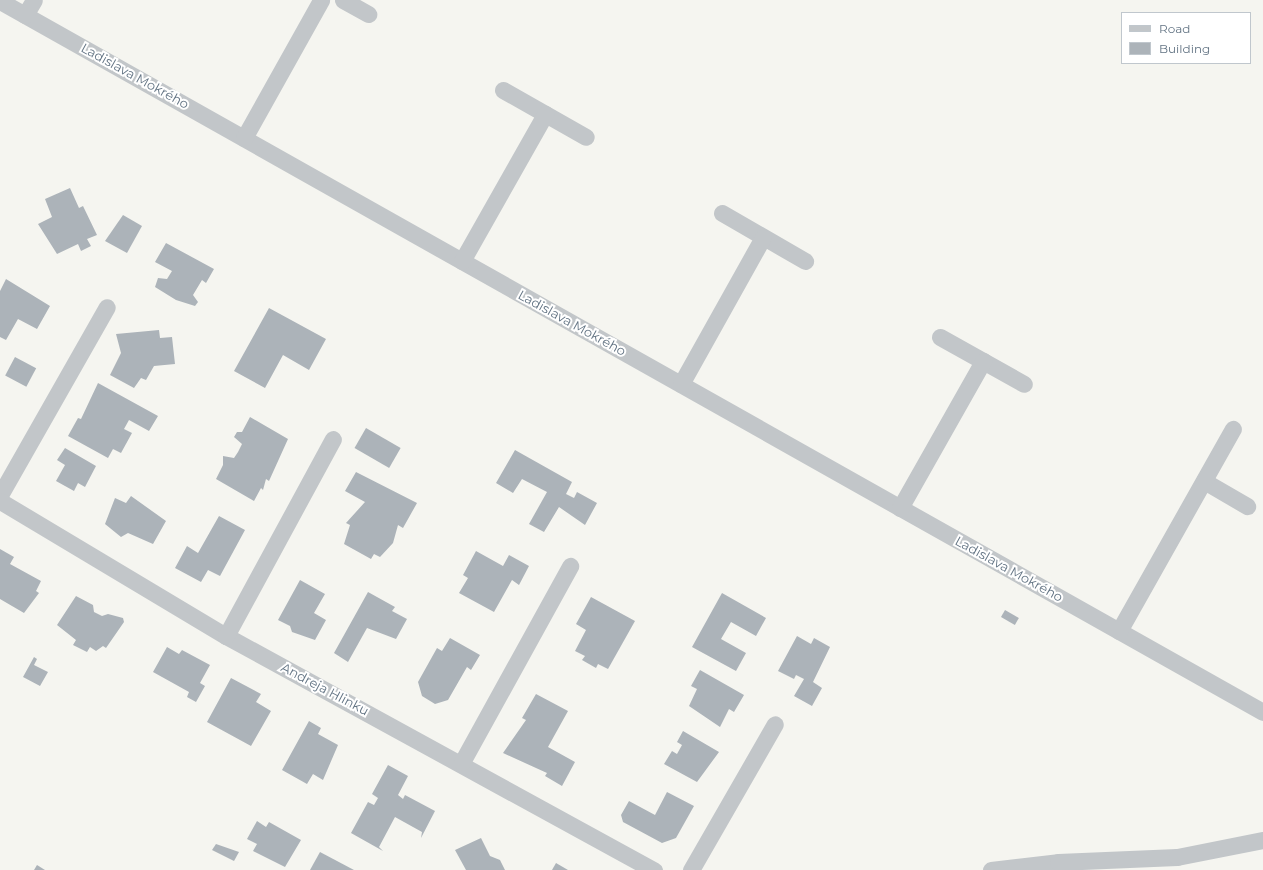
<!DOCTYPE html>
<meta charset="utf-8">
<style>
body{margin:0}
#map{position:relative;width:1263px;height:870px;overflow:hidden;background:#f5f5f0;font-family:Montserrat,sans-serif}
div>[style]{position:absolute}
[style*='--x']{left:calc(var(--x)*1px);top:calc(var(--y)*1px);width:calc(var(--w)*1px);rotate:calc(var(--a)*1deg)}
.building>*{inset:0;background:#acb3b9;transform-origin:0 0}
.minor>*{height:17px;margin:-8.5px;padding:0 8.5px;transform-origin:8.5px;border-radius:8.5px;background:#c2c6c9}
span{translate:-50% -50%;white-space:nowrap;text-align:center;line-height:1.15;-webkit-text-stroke:4px #fff;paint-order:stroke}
.street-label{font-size:13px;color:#627383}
.legend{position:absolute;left:1121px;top:12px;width:130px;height:52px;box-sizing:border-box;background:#fff;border:1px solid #c0c7cd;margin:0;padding:5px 7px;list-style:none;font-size:12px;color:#627383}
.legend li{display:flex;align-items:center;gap:8px;height:20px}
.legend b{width:20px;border:1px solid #c0c7cd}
</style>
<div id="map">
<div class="building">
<i style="clip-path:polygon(70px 188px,79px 208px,83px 206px,97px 235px,87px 239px,91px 246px,81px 251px,78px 244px,57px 254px,38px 224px,52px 217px,45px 199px)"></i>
<i style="clip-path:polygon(123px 215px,142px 226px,127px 253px,105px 241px)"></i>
<i style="clip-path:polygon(166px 243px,214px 269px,206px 283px,202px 280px,193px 295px,198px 302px,195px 306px,176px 300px,155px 287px,158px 278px,167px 279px,172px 271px,155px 262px)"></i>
<i style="clip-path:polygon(6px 279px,50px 306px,37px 329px,18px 319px,6px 340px,0 337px,0 291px)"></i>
<i style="clip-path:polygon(269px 308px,326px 339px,309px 370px,283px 355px,265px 388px,234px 371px)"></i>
<i style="clip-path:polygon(159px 330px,160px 338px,172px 337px,175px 364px,154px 366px,146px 380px,141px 378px,134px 388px,110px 375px,121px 353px,116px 334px)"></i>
<i style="left:15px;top:357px;width:24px;height:21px;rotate:28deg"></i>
<i style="clip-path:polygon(98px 383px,158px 416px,149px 431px,129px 420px,124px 429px,132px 433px,121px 453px,113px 449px,108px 458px,68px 436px,78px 418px,81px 419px)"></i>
<i style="clip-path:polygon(250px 417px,288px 439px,269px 481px,266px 479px,263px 490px,261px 488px,254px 501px,216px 479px,223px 465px,223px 456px,234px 458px,238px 452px,242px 444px,234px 437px,237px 432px,242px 432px)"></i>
<i style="left:366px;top:428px;width:40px;height:23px;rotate:30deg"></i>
<i style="clip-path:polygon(65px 448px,96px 466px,85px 487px,78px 483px,74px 491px,56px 481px,65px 465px,57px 460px)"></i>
<i style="clip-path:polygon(515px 450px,572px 482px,566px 494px,574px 498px,577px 492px,597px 503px,585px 525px,559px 507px,544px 532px,529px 524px,547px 492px,522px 479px,513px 493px,496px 483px)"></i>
<i style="clip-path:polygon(356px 472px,417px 503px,403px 528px,398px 525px,393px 543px,380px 557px,374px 554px,371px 559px,344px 544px,350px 525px,346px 523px,365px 502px,345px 491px)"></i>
<i style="clip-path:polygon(131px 496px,166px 521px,153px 544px,128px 533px,121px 537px,105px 524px,115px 498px,126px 503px)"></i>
<i style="clip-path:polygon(219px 516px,245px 530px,220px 576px,208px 570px,201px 582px,175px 568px,187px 546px,198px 553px)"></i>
<i style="clip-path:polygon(0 549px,14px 557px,10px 564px,41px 581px,36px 591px,39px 593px,24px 613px,0 599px)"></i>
<i style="clip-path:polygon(476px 551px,503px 566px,509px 555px,529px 566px,519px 585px,512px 580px,494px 612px,459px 593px,468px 578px,463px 575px)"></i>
<i style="clip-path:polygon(300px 580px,325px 594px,314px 613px,326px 620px,315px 640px,292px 632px,290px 626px,278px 620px)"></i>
<i style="clip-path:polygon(368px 592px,395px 607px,392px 611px,407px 619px,396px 639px,367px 628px,348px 662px,334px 653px)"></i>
<i style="clip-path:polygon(722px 593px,766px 618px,756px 636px,731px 622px,721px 639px,746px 653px,736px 671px,692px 647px)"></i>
<i style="clip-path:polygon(76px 596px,93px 605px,94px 612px,102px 616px,108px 614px,123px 618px,124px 622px,106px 648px,103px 646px,96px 651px,90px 647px,87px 652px,73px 645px,76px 640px,57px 625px)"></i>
<i style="clip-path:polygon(591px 597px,635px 621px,608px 669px,598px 664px,596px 668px,582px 660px,585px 656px,575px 651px,586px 630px,576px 624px)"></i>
<i style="left:1005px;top:610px;width:16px;height:8px;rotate:30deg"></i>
<i style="clip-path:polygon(797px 636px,811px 644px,814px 638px,830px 647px,813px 682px,822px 688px,812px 706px,794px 696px,804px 679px,796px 675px,794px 679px,778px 671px)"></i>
<i style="clip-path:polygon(450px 638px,480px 655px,471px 670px,467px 667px,448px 700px,435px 704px,422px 696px,418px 682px,437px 648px,442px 651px)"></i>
<i style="clip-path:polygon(167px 647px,179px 654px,182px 650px,210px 665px,200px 683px,205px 686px,196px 702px,187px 697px,189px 692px,153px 672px)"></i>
<i style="clip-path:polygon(34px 657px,37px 659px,34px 665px,48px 672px,40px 686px,23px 677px)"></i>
<i style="clip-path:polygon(700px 670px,744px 695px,734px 712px,729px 709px,720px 727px,689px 706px,697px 689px,691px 686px)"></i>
<i style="clip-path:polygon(231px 678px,261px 694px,256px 702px,271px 711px,251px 746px,207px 722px)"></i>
<i style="clip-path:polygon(536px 694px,568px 711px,548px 747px,575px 762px,562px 786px,545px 776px,547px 773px,503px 753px,526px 720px,522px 718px)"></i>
<i style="clip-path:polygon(309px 721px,321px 728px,318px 734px,338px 745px,323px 780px,313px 774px,307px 784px,282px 770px)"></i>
<i style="clip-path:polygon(683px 731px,719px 752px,697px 782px,664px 764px,672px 751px,677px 754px,682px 745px,677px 742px)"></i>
<i style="clip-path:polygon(388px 765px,408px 776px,398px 795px,403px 799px,405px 795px,435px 811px,421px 838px,422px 832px,395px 817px,379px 847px,383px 851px,351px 833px,368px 802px,374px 805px,378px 798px,372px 794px)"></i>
<i style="clip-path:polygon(667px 792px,694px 806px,676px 838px,662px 843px,623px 822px,621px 815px,629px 801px,655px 815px)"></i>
<i style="clip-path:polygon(257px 821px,266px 827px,269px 822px,301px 840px,285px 867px,253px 851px,257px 844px,247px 839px)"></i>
<i style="clip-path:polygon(481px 838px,490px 856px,500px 860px,505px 870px,466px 870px,455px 850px)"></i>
<i style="clip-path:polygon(216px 844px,239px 852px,234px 861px,212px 850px)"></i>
<i style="clip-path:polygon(320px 852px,354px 870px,310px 870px)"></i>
<i style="clip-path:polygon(556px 863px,568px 870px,552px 870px)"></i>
<i style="clip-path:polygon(37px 865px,45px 870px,34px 870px)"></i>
</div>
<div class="minor">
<i style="--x:343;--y:0;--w:29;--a:29"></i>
<i style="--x:0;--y:1;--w:1449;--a:29.38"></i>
<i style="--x:25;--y:15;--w:17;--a:-59"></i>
<i style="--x:503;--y:90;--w:95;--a:29.5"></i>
<i style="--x:244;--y:138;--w:158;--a:-60.8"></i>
<i style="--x:722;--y:213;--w:96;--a:30"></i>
<i style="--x:462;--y:261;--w:169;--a:-60.5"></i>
<i style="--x:940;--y:337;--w:96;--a:29.2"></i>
<i style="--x:681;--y:384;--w:168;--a:-60.8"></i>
<i style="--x:1204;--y:481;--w:50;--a:30.2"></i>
<i style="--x:0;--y:495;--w:216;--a:-60.4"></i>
<i style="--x:0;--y:501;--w:263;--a:30.9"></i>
<i style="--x:226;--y:636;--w:488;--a:28.7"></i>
<i style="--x:900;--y:508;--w:169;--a:-60.5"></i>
<i style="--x:1119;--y:631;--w:232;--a:-60.6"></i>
<i style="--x:226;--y:636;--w:224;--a:-61.5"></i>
<i style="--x:462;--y:762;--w:224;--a:-61.1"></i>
<i style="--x:691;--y:870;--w:168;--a:-60.1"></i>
<i style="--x:991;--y:870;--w:67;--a:-6.8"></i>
<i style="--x:1058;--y:862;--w:119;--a:-2.4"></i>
<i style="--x:1177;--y:857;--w:88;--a:-11.2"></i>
</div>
<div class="street-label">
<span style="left:135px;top:76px;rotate:29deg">Ladislava Mokrého</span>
<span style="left:572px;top:323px;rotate:29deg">Ladislava Mokrého</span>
<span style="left:1009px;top:569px;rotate:29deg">Ladislava Mokrého</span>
<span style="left:325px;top:689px;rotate:28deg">Andreja Hlinku</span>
</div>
<ul class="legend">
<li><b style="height:5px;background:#c2c6c9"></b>Road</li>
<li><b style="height:11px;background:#acb3b9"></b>Building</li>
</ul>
</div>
